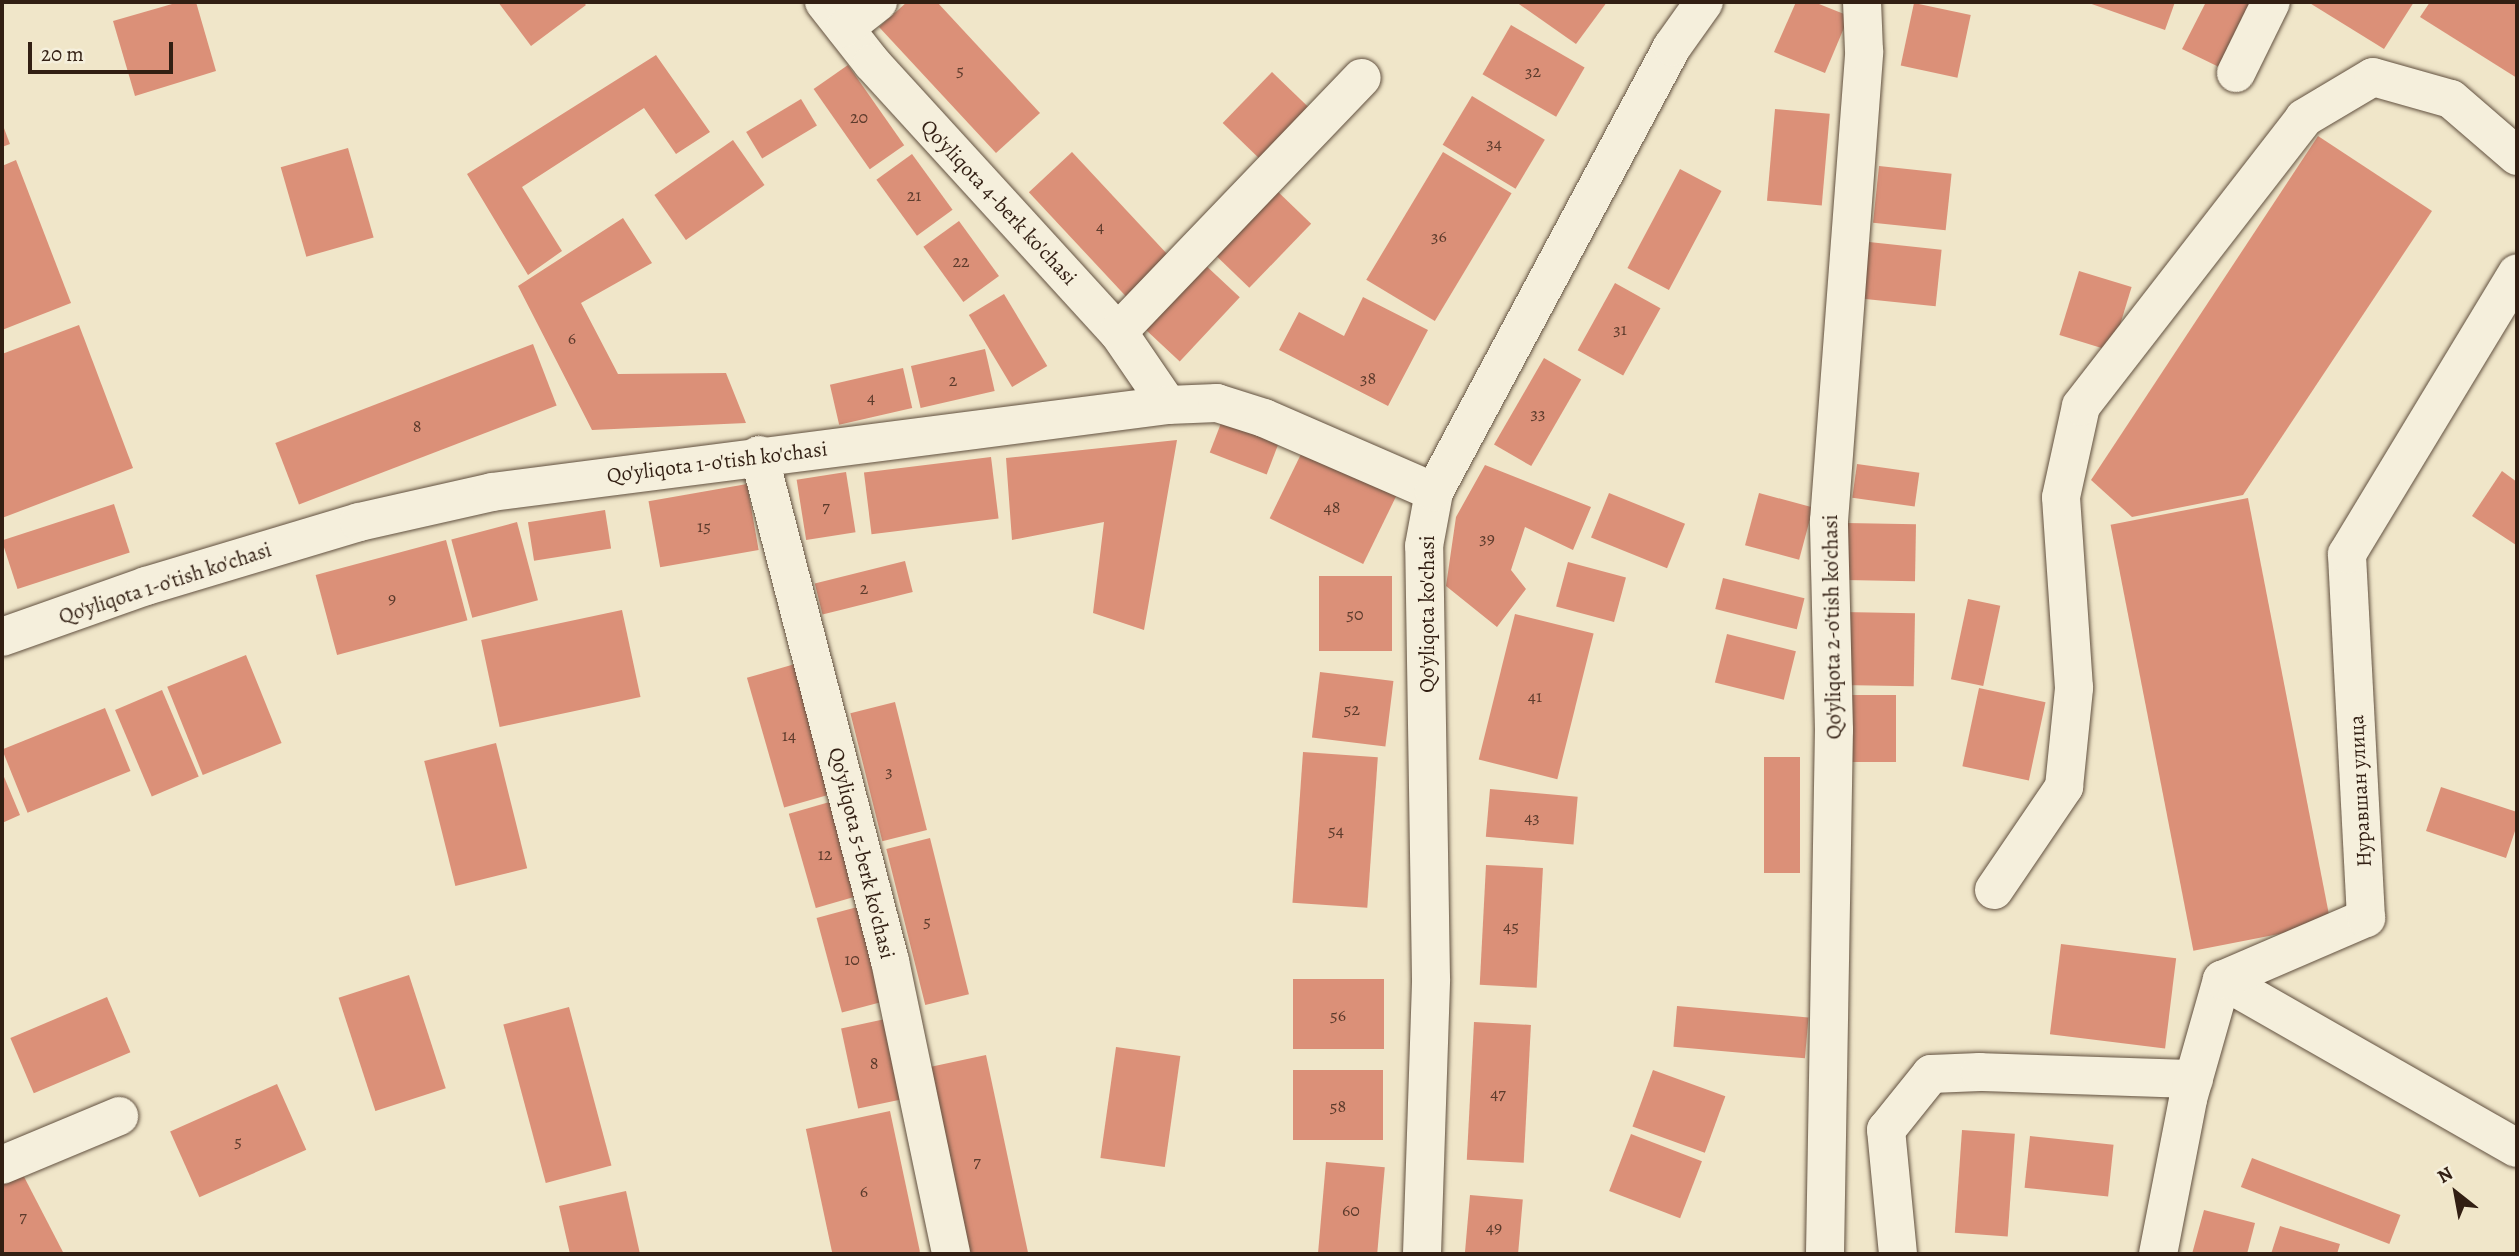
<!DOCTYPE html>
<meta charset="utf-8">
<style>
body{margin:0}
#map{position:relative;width:2519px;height:1256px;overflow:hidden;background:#f0e6c9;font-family:Alegreya,serif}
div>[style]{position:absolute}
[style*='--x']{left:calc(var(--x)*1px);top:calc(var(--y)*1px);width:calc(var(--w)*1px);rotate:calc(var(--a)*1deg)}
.building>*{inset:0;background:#db9078;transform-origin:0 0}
.roads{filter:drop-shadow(0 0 2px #625140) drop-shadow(0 0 2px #625140)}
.minor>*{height:38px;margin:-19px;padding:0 19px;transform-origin:19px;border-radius:19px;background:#f5efdc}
span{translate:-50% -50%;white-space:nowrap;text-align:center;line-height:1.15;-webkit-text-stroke:5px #f5efdc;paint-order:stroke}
.number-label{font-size:18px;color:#5c3b2c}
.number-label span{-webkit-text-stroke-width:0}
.street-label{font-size:21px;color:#321f13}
.frame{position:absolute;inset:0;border:4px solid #321f13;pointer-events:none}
.north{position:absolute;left:2421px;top:1158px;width:70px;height:70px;-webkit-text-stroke:5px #f5efdc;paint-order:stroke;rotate:329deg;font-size:19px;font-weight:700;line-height:28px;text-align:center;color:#321f13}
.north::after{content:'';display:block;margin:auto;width:24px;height:32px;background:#321f13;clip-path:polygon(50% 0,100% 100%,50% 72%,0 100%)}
.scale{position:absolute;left:28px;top:42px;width:145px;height:32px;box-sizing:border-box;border:4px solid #321f13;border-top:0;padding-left:9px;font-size:21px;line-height:24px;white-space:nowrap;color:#321f13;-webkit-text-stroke:5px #f5efdc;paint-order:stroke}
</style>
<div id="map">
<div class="building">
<i style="clip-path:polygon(179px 2px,196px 2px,216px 71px,135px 96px,113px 21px)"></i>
<i style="clip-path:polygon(498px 2px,583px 2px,586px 5px,531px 46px)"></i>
<i style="clip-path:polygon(907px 2px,937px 2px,1040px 113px,996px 153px,879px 27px)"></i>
<i style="clip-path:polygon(1516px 2px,1607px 2px,1576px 44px)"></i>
<i style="clip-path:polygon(1796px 2px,1814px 2px,1849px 16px,1825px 73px,1774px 52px)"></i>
<i style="clip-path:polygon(2086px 2px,2175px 2px,2165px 30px)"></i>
<i style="clip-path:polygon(2206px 2px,2253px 2px,2219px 67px,2182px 49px)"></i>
<i style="clip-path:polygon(2308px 2px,2414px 2px,2384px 49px)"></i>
<i style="clip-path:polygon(2430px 2px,2517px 2px,2517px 78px,2420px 17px)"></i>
<i style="left:1914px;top:3px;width:58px;height:64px;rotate:12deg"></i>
<i style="left:1511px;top:25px;width:85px;height:57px;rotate:30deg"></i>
<i style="clip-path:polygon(656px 55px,710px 132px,676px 154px,644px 108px,522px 187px,562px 251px,528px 275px,467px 174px)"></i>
<i style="left:848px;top:65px;width:98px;height:42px;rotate:55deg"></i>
<i style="left:1272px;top:72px;width:57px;height:71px;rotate:44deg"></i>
<i style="left:1472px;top:96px;width:85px;height:57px;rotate:31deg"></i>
<i style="left:801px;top:99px;width:31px;height:64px;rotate:59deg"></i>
<i style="left:1775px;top:109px;width:55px;height:92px;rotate:5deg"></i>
<i style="clip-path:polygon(2px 123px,10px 144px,2px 147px)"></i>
<i style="clip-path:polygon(2318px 136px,2432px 211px,2243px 495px,2132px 517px,2091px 480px)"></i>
<i style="left:733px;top:140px;width:55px;height:96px;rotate:55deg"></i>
<i style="left:348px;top:148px;width:93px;height:70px;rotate:74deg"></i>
<i style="left:1072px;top:152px;width:146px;height:59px;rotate:47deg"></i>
<i style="left:1443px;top:152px;width:80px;height:149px;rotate:31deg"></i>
<i style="left:912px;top:154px;width:69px;height:44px;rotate:54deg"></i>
<i style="clip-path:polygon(16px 160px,71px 303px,2px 330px,2px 166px)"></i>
<i style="left:1879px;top:166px;width:73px;height:57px;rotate:6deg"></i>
<i style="left:1680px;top:169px;width:47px;height:112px;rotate:28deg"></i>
<i style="left:1273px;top:187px;width:53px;height:89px;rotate:44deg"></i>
<i style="clip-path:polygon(623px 218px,652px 263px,581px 303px,618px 374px,726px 373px,746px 423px,592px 430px,518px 286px)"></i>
<i style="left:959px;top:221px;width:68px;height:44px;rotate:54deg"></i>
<i style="left:1869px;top:242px;width:73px;height:57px;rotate:6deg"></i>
<i style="left:1201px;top:261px;width:53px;height:88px;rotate:43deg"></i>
<i style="left:2079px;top:271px;width:55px;height:67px;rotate:17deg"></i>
<i style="left:1615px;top:283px;width:52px;height:77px;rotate:29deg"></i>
<i style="left:1004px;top:294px;width:84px;height:41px;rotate:59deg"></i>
<i style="clip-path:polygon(1363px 297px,1428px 330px,1388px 406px,1279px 350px,1299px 312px,1344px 336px)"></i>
<i style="clip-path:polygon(79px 325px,133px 468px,2px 518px,2px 354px)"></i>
<i style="left:533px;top:344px;width:66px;height:276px;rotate:69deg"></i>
<i style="left:985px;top:349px;width:43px;height:76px;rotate:77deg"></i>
<i style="left:1544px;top:358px;width:43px;height:100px;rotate:30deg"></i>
<i style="left:903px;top:368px;width:41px;height:75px;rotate:77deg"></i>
<i style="left:1223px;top:418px;width:61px;height:37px;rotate:21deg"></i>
<i style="clip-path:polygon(1177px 440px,1144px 630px,1093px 613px,1104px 522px,1012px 540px,1006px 458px)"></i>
<i style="left:1303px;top:450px;width:104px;height:76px;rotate:26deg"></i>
<i style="left:991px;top:457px;width:62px;height:128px;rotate:83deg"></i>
<i style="left:1857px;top:464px;width:63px;height:34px;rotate:8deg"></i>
<i style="clip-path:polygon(1485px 465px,1591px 507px,1573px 550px,1525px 527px,1511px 570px,1526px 589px,1497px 627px,1446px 586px,1456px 517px)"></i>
<i style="clip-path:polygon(2502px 471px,2517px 482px,2516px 545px,2472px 516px)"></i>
<i style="left:846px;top:472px;width:61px;height:50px;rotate:81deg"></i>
<i style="left:747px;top:484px;width:67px;height:100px;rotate:80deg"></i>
<i style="left:1609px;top:493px;width:82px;height:48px;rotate:22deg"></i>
<i style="left:1759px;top:493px;width:56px;height:54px;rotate:15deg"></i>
<i style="left:2248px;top:498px;width:434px;height:140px;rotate:79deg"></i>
<i style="left:114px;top:504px;width:51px;height:118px;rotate:72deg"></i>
<i style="left:605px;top:510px;width:39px;height:78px;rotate:81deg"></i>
<i style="left:517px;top:522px;width:81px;height:68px;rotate:75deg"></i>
<i style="left:1846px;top:523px;width:70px;height:57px;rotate:1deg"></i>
<i style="left:446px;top:540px;width:83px;height:135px;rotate:75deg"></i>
<i style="left:905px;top:561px;width:32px;height:93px;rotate:76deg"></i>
<i style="left:1568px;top:562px;width:60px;height:46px;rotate:15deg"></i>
<i style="left:1319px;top:576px;width:73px;height:75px"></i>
<i style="left:1723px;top:578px;width:84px;height:32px;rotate:14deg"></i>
<i style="left:1968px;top:599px;width:33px;height:82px;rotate:12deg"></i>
<i style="left:622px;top:610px;width:89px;height:144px;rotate:78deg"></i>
<i style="left:1842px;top:612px;width:73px;height:73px;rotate:1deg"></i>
<i style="left:1515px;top:614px;width:81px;height:150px;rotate:14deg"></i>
<i style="left:1727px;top:634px;width:71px;height:50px;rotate:14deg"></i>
<i style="left:246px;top:655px;width:95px;height:85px;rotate:68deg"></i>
<i style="left:795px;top:664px;width:135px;height:50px;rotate:74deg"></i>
<i style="left:1320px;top:672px;width:74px;height:66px;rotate:7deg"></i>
<i style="left:1979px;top:688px;width:68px;height:80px;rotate:12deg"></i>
<i style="left:162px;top:690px;width:94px;height:51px;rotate:67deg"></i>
<i style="left:1846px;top:695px;width:50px;height:67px"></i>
<i style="left:895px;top:702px;width:132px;height:46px;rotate:76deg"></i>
<i style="left:105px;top:708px;width:68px;height:111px;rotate:68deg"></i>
<i style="left:496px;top:743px;width:129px;height:74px;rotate:76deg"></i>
<i style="left:1303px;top:752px;width:75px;height:151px;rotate:4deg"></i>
<i style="left:1764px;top:757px;width:36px;height:116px"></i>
<i style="clip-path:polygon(2px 772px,20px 815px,2px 823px)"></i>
<i style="clip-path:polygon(2441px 787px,2517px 812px,2517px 825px,2506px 858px,2426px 831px)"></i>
<i style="left:1490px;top:789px;width:88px;height:48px;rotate:5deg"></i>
<i style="left:833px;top:801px;width:98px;height:46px;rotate:74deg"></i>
<i style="left:930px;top:838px;width:161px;height:45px;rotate:76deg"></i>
<i style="left:1486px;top:865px;width:57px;height:120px;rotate:3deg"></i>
<i style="left:861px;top:906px;width:98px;height:46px;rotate:75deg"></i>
<i style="left:2061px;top:944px;width:116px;height:91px;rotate:7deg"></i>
<i style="left:409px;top:975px;width:119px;height:74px;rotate:72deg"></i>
<i style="left:1384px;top:979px;width:70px;height:91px;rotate:90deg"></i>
<i style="left:107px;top:997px;width:60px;height:105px;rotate:67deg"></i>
<i style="left:1677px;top:1006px;width:132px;height:41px;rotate:5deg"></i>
<i style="left:569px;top:1007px;width:164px;height:68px;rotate:75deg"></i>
<i style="left:890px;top:1018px;width:82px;height:50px;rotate:78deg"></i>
<i style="left:1474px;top:1022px;width:57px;height:138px;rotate:3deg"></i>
<i style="left:1116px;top:1047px;width:65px;height:112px;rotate:8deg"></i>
<i style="left:986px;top:1055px;width:204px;height:61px;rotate:78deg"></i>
<i style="left:1383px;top:1070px;width:70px;height:90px;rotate:90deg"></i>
<i style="left:1653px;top:1070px;width:77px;height:60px;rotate:20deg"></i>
<i style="left:277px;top:1084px;width:72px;height:117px;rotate:66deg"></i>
<i style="left:890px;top:1111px;width:144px;height:86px;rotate:78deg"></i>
<i style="left:1962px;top:1130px;width:53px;height:103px;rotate:4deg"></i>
<i style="left:1631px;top:1134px;width:76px;height:61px;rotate:21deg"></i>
<i style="left:2030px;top:1136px;width:84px;height:52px;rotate:6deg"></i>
<i style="left:2252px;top:1158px;width:159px;height:31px;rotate:21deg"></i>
<i style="left:1326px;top:1162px;width:59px;height:92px;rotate:5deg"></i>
<i style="clip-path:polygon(20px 1169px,64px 1254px,2px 1254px,2px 1178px)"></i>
<i style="clip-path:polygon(626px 1191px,640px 1254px,570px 1254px,559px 1206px)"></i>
<i style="left:1470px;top:1195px;width:53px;height:59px;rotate:5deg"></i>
<i style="clip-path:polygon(2204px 1210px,2255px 1223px,2247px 1254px,2192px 1254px)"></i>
<i style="clip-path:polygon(2280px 1226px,2340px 1244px,2337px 1254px,2271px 1254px)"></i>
</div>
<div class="roads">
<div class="minor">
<i style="--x:824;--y:2;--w:78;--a:51.8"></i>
<i style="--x:872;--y:63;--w:365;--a:47.6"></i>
<i style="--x:1118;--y:332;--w:88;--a:55.6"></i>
<i style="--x:845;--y:28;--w:42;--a:-38.2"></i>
<i style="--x:2236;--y:73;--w:79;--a:-63.8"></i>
<i style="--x:1118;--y:332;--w:352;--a:-46.2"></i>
<i style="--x:759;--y:455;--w:523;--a:75.49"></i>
<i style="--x:890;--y:961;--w:299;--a:78.2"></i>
<i style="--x:2;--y:637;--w:153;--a:-19.5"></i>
<i style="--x:146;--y:586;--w:222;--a:-16.7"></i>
<i style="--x:359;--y:522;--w:136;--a:-12.7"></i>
<i style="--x:492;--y:492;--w:682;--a:-7.33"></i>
<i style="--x:1168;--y:405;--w:49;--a:-2.3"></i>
<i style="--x:1217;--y:403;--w:49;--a:17.7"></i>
<i style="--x:1264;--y:418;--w:185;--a:23.5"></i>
<i style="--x:1994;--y:890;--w:125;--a:-55.8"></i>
<i style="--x:2064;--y:787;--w:100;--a:-84.2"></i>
<i style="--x:2074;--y:688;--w:191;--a:-93.9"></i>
<i style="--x:2061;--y:497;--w:93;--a:-77.6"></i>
<i style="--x:2081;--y:406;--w:364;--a:-52.2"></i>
<i style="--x:2304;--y:118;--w:80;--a:-30.7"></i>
<i style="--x:2373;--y:77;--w:81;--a:15.8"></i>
<i style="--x:2451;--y:99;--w:87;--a:40.8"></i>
<i style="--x:2222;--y:980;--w:339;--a:29.7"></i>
<i style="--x:2;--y:1165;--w:127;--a:-22.7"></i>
<i style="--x:1422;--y:1254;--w:275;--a:-88.1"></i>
<i style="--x:1431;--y:979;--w:433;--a:-90.9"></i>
<i style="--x:1424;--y:546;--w:55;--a:-79.5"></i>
<i style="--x:1434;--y:492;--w:505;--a:-61.86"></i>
<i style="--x:1672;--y:47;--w:55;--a:-54.6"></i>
<i style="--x:1825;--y:1254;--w:524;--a:-89.02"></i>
<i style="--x:1834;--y:730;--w:209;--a:-91.4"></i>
<i style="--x:1829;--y:521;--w:471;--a:-85.7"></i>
<i style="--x:1864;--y:51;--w:49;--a:-92.3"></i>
<i style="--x:1898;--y:1254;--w:125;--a:-95.5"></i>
<i style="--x:1886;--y:1130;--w:72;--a:-51.2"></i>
<i style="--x:1931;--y:1074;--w:49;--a:-2.3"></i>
<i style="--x:1980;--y:1072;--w:214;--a:1.9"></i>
<i style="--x:2158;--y:1254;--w:158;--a:-79"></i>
<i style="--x:2188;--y:1099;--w:124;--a:-74.1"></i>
<i style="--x:2222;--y:980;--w:157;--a:-23.3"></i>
<i style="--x:2366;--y:918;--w:364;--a:-93"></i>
<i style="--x:2347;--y:554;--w:328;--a:-58.8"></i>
</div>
</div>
<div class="number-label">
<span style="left:960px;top:70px">5</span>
<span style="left:1533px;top:71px">32</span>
<span style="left:859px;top:117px">20</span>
<span style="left:1494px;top:143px">34</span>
<span style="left:914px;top:195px">21</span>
<span style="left:1100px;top:226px">4</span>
<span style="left:1439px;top:236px">36</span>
<span style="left:961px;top:261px">22</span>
<span style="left:1620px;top:329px">31</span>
<span style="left:572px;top:338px">6</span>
<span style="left:1368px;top:378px">38</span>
<span style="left:953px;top:380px">2</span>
<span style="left:871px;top:397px">4</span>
<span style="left:1538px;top:413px">33</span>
<span style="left:417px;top:426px">8</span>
<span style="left:826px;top:506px">7</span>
<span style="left:1332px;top:507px">48</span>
<span style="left:704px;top:526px">15</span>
<span style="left:1487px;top:538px">39</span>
<span style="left:864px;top:588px">2</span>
<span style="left:392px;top:598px">9</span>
<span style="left:1355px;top:614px">50</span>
<span style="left:1535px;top:696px">41</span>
<span style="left:1352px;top:709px">52</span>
<span style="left:789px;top:735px">14</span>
<span style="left:889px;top:771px">3</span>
<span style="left:1532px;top:817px">43</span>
<span style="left:1336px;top:830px">54</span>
<span style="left:825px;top:854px">12</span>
<span style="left:927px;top:921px">5</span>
<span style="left:1511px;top:926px">45</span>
<span style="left:852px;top:959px">10</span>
<span style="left:1338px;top:1015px">56</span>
<span style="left:874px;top:1063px">8</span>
<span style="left:1498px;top:1093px">47</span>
<span style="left:1338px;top:1106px">58</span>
<span style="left:238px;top:1141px">5</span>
<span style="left:977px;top:1161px">7</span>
<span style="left:864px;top:1191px">6</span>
<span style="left:1351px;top:1210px">60</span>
<span style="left:23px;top:1216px">7</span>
<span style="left:1494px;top:1227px">49</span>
</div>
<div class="street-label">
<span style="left:999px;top:202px;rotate:47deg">Qo'yliqota 4-berk ko'chasi</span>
<span style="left:717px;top:462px;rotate:-7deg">Qo'yliqota 1-o'tish ko'chasi</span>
<span style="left:165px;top:583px;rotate:-18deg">Qo'yliqota 1-o'tish ko'chasi</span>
<span style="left:1427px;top:614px;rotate:-90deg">Qo'yliqota ko'chasi</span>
<span style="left:1832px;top:627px;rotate:-91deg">Qo'yliqota 2-o'tish ko'chasi</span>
<span style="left:2360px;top:791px;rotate:-93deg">Нуравшан улица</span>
<span style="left:862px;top:853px;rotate:76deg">Qo'yliqota 5-berk ko'chasi</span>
</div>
<div class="frame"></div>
<div class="north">N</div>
<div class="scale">20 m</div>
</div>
